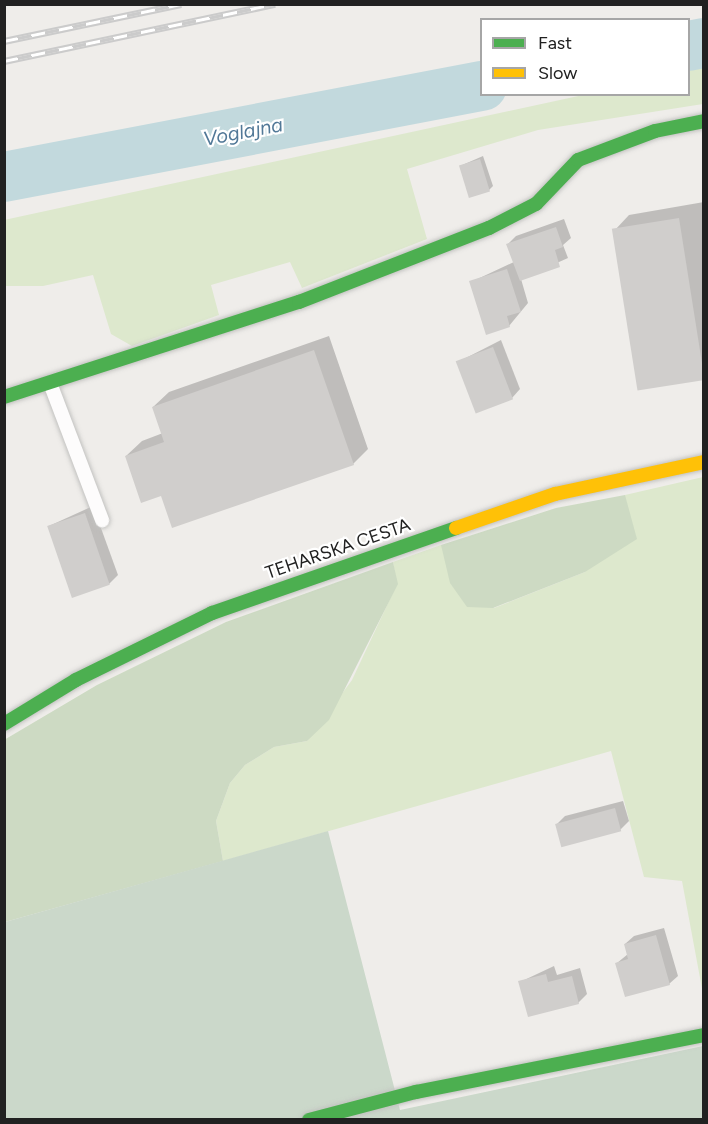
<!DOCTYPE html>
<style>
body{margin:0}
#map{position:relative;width:708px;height:1124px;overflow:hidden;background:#efedea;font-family:Figtree,sans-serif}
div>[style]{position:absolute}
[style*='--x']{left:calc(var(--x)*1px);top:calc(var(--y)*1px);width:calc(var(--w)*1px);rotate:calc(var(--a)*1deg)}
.grass>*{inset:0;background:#dde8cd}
.forest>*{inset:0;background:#cddac3}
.cemetery>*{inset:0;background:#cbd8ca}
.shadow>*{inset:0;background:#0003}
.river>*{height:50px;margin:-25px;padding:0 25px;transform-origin:25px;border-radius:25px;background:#c2d9dd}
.building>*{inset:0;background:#d0cecc;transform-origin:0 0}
.roads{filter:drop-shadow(0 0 2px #c2c2c0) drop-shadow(0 0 2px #c2c2c0)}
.lane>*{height:14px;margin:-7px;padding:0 7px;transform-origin:7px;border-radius:7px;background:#fdfcfc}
.fast>*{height:14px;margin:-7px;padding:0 7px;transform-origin:7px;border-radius:7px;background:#4caf50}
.slow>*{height:14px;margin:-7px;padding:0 7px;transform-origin:7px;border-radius:7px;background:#ffc107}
.rail>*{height:7px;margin-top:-3.5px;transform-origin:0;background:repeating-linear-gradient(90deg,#fff 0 14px,#cbcbcb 0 28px);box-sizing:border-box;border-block:2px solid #cbcbcb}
span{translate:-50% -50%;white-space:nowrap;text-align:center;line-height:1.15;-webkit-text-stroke:4.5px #fff;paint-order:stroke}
.street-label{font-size:18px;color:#212121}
.water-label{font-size:20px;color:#517897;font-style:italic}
.frame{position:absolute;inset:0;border:6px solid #212121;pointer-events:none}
.legend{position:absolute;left:480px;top:18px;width:210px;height:78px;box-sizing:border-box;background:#fff;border:2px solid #a6a6a6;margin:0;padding:8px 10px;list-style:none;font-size:18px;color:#212121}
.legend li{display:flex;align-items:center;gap:12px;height:30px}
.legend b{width:30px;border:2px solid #a6a6a6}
</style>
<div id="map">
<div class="grass">
<i style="clip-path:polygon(703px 67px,703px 104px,538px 130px,407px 169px,427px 239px,302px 288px,290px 262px,211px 285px,219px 315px,132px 346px,111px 334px,93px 275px,43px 286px,5px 286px,4px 220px,583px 95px,688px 94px,689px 70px)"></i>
<i style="clip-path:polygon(703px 477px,703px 994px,682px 881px,644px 877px,611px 751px,223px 861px,216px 821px,230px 783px,245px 765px,274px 747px,307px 741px,352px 680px,397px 584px,393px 562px,441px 545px,494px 608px,585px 572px,625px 495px)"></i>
</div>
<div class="forest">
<i style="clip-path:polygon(625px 495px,637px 539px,585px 572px,493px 608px,467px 607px,450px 583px,441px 545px,556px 508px)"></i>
<i style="clip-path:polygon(393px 562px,398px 584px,329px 720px,307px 741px,274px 747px,245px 765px,230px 783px,216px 821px,223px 861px,5px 922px,4px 740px,97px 685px,226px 622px)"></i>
</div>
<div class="cemetery">
<i style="clip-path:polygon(328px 831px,400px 1110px,703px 1046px,703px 1119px,5px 1120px,5px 922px)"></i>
</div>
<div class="shadow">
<i style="clip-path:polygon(483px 156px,493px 186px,489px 190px,460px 166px)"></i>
<i style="clip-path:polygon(704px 202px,704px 379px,614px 231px,629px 215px)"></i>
<i style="clip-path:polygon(564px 219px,571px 238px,563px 245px,568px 258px,521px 279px,528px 303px,509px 326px,471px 282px,514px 262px,508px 244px,516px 236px)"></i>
<i style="clip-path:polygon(329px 336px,368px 449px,353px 464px,162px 494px,126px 456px,142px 441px,163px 433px,153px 407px,169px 392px)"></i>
<i style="clip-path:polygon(501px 340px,520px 389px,512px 398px,458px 362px)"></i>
<i style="clip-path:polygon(93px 506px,118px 575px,109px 584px,49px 526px)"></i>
<i style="clip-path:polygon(623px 801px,629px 821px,620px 830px,557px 824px,565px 816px)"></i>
<i style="clip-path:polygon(664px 928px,678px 976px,669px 984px,617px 963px,628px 954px,625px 944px,634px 936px)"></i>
<i style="clip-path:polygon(554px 966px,557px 975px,580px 968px,587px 994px,578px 1003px,520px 982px)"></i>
</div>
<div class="river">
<i style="--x:688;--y:46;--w:16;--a:-11"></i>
<i style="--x:4;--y:177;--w:487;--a:-10.8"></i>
</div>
<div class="building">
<i style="left:480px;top:159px;width:34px;height:22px;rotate:73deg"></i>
<i style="left:679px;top:218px;width:164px;height:68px;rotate:81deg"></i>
<i style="clip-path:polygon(556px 227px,563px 247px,555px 250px,560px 267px,520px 281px,506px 244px)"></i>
<i style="clip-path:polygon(507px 269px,521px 312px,507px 316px,510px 327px,486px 335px,469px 281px)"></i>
<i style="left:493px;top:347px;width:56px;height:40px;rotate:69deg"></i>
<i style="clip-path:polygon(314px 350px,354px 465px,172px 528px,161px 496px,141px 503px,125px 456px,164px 442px,152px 407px)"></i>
<i style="left:85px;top:513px;width:76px;height:40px;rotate:71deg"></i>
<i style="left:615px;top:808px;width:24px;height:62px;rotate:75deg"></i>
<i style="clip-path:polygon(656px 935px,670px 985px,625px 997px,615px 963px,628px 959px,624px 944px)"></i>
<i style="clip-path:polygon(546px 974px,548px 982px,572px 976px,579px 1004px,528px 1017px,518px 981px)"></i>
</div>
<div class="roads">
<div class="lane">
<i style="--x:50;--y:383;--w:147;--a:69.2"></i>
</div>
<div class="fast">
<i style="--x:4;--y:397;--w:310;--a:-17.9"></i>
<i style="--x:299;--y:302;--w:204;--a:-21.3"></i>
<i style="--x:489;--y:228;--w:53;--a:-27.1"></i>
<i style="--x:536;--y:204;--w:61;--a:-46.3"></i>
<i style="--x:578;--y:160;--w:82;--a:-20.6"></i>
<i style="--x:655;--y:131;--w:50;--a:-11.5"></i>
<i style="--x:4;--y:724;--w:84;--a:-31.4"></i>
<i style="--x:76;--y:680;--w:152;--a:-26.2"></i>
<i style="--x:212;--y:613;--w:258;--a:-19.2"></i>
<i style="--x:309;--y:1120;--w:111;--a:-14.7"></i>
<i style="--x:416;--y:1092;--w:294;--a:-11.2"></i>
</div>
<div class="slow">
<i style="--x:456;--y:528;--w:105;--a:-19"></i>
<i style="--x:555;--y:494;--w:152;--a:-12.1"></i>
</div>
</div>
<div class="rail">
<i style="--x:4;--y:41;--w:181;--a:-11.8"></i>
<i style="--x:4;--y:61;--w:277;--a:-11.9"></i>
</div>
<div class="street-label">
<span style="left:338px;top:549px;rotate:-19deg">TEHARSKA CESTA</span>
</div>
<div class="water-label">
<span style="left:243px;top:132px;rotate:-11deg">Voglajna</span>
</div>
<div class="frame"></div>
<ul class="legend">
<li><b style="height:8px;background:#4caf50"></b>Fast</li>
<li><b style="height:8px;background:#ffc107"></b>Slow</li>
</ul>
</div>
